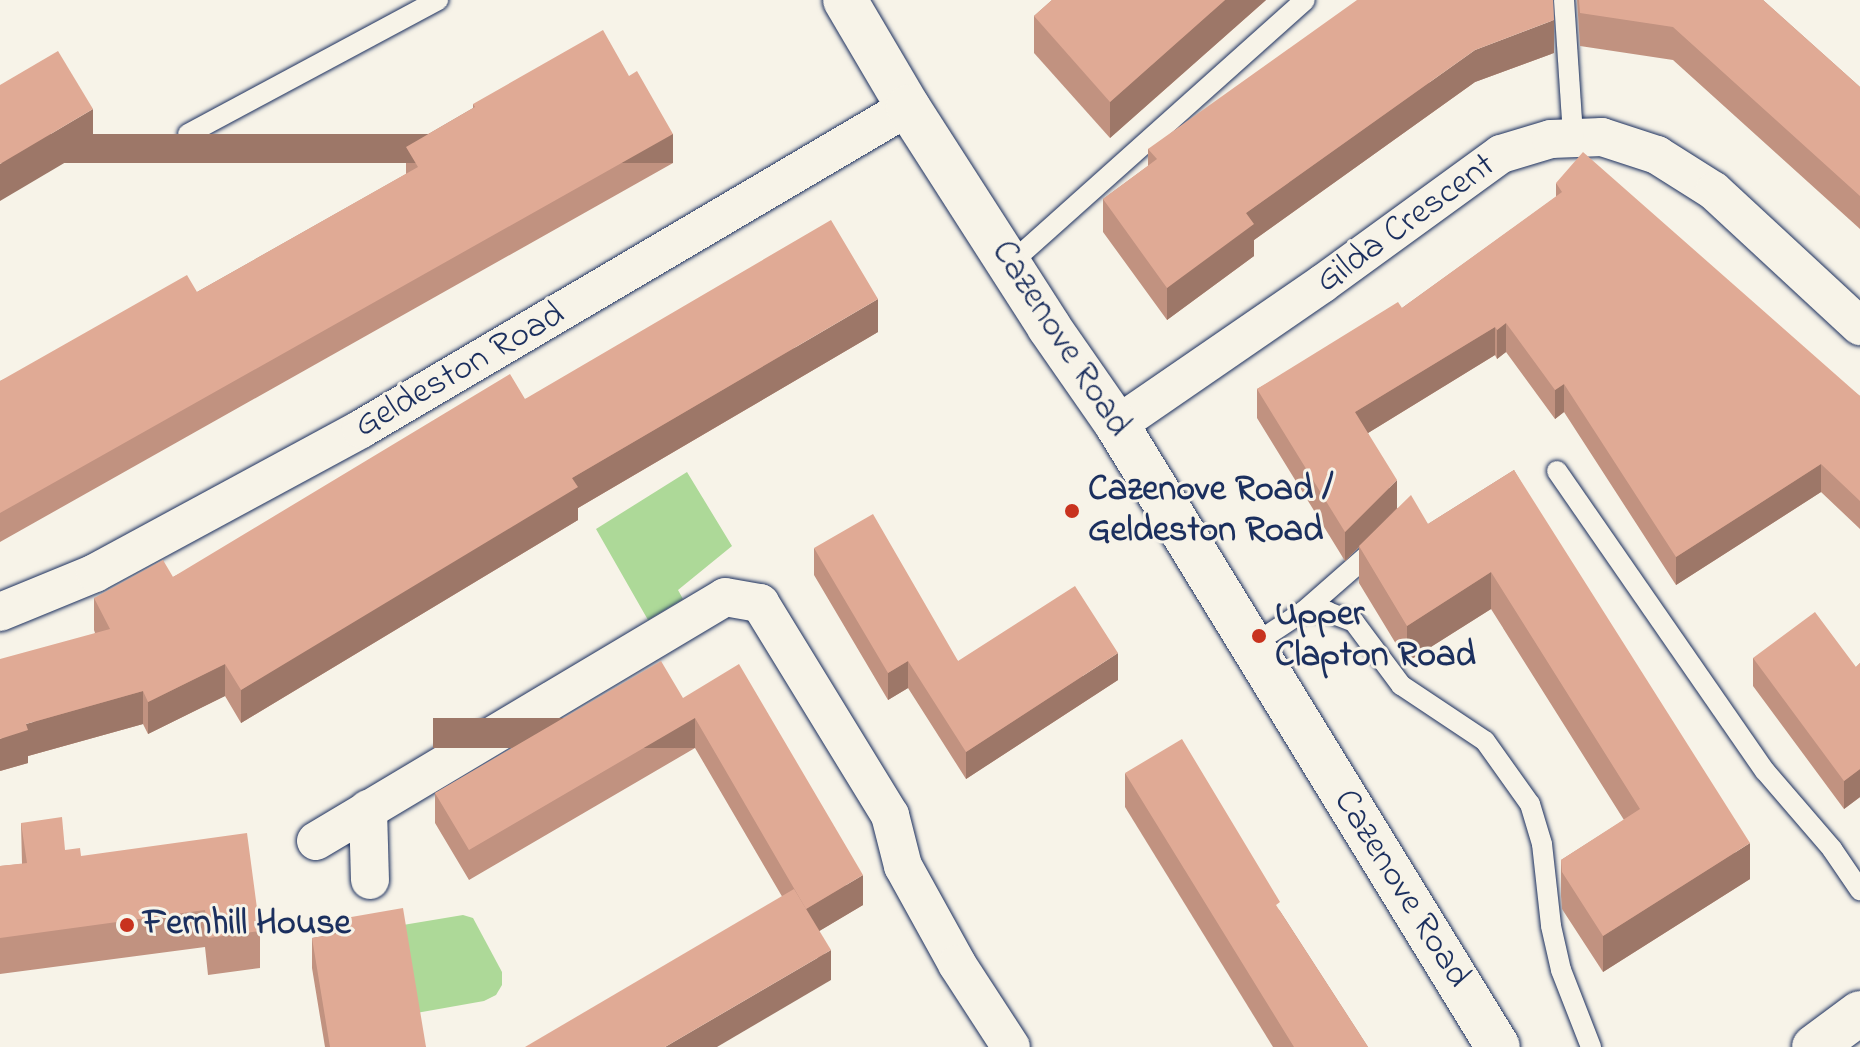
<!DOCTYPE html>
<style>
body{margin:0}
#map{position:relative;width:1860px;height:1047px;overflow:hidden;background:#f7f3e8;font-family:"Indie Flower",sans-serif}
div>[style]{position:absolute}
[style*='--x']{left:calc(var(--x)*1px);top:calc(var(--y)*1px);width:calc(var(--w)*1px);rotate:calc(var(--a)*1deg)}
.green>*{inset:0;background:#add998}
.roads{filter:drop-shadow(0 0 2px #1b2f5e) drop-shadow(0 0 2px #1b2f5e)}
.lane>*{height:20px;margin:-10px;padding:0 10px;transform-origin:10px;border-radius:10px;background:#f7f3e8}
.street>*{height:38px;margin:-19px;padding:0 19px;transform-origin:19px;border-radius:19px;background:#f7f3e8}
.secondary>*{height:44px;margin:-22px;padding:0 22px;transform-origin:22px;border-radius:22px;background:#f7f3e8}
.highway>*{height:44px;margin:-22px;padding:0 22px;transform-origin:22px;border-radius:22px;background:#f7f3e8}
.wall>*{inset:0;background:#c19280}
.shaded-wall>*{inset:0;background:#9d7768;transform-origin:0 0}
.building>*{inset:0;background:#e0aa95}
.dots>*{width:22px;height:22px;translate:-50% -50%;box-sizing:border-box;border:4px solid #f7f3e8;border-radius:50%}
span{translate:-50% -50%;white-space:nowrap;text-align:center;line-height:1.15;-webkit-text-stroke:6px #f7f3e8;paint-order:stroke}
.street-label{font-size:36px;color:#1b2f5e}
.poi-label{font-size:36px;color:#1b2f5e;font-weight:700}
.left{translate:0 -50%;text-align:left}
</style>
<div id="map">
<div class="green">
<i style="clip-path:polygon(687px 472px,732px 546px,678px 590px,683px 599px,648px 620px,596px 529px)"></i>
<i style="clip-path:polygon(463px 915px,473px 918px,502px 972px,502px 985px,496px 995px,484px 1001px,405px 1015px,391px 927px)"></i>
</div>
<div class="roads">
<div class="lane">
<i style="--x:1564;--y:0;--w:137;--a:86.2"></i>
<i style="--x:188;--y:134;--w:284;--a:-28.2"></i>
<i style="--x:1011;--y:263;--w:394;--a:-41.8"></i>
<i style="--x:1557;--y:471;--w:365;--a:55.3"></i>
<i style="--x:1765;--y:771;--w:103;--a:49.3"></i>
<i style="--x:1832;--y:849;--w:50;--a:55.7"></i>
<i style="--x:1304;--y:611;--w:97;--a:-41.2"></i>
<i style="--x:1251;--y:646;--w:64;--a:-33.4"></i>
<i style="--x:1304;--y:611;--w:24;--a:2"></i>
<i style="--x:1328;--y:612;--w:28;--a:21"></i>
<i style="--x:1354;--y:622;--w:79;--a:53.3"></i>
<i style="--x:1401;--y:685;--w:101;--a:33.7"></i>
<i style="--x:1485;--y:741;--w:77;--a:54.5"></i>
<i style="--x:1530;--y:804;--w:42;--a:73.3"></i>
<i style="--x:1542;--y:844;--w:82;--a:83.7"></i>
<i style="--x:1551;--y:926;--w:45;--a:77.2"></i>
<i style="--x:1561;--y:970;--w:83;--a:68.7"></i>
</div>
<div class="street">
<i style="--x:1117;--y:425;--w:249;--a:-34.5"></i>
<i style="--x:1322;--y:284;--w:221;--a:-36"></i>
<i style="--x:1501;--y:154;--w:52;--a:-16.7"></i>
<i style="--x:1551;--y:139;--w:51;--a:-2.2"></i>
<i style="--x:1602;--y:137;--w:58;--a:18.1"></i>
<i style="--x:1657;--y:155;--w:67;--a:32.3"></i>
<i style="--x:1714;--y:191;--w:199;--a:42.8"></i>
<i style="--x:0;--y:612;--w:103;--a:-22.3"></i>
<i style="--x:95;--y:573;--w:302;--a:-28.4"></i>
<i style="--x:361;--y:429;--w:635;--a:-30.48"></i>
<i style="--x:368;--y:809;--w:71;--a:88.4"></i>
<i style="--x:316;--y:841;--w:476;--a:-30.8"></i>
<i style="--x:725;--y:597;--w:36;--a:10"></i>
<i style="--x:760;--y:603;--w:249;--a:58.5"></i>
<i style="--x:890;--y:815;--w:53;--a:75.7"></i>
<i style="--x:903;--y:866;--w:112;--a:61.1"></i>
<i style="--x:957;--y:964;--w:99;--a:57"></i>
</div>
<div class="secondary">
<i style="--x:845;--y:0;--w:124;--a:59.5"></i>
<i style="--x:908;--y:107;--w:261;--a:57.3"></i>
<i style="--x:1049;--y:327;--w:119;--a:55.2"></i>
<i style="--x:1117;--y:425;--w:729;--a:58.51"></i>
</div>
<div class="highway">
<i style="--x:1814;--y:1047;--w:57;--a:-36.5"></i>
</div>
</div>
<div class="wall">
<i style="clip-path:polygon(1052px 0,1266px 0,1110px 138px,1034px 53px,1034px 16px)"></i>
<i style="clip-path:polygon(1577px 0,1763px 0,1860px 87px,1860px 229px,1673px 60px,1580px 46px)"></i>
<i style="clip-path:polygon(1554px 53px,1475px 82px,1254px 240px,1254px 256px,1167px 320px,1103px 232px,1103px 199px,1148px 166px,1148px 149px)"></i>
<i style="clip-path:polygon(473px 104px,673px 163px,0 542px,0 381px,197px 292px,406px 174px,406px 147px,473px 108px)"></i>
<i style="clip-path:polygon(1556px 183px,1860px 396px,1860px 529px,1821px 492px,1676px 585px,1564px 412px,1555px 419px,1506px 352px,1497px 359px,1495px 355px,1368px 433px,1397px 508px,1428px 524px,1514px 470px,1750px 879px,1603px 972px,1562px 909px,1561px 896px,1561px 860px,1624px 820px,1491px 609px,1407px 662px,1359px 583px,1359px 547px,1345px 561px,1257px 418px,1257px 389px,1402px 308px,1556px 197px)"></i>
<i style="clip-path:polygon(878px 332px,578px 508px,578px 520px,241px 723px,225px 696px,148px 734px,143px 724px,28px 756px,28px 763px,0 771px,95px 633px,94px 630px,94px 598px,173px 577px,525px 399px)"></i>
<i style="clip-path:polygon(814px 548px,958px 661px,1118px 680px,966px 779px,908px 688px,888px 700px,814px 575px)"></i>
<i style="clip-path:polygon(1753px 658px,1856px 667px,1860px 663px,1860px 797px,1844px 809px,1753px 686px)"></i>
<i style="clip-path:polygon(683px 698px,863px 905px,819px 931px,831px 980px,695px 748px,469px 880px,435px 823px,435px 793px)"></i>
<i style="clip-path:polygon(1125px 773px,1280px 911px,1368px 1047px,1273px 1047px,1125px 807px)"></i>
<i style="clip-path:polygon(21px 823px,65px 850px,260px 931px,260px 968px,208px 975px,205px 947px,0 974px,0 866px,22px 864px)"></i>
<i style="clip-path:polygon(334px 920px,426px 1047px,325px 1047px,312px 968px,312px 938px,334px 934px)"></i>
</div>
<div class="shaded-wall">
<i style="clip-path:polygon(1225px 0,1266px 0,1110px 138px,1110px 102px)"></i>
<i style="clip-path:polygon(1554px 20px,1554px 53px,1475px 82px,1254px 240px,1254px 256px,1167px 320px,1167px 288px,1246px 213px,1475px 50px)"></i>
<i style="clip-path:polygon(93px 109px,93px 146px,0 201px,0 164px)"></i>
<i style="left:673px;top:134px;width:29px;height:772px;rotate:90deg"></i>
<i style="clip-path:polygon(878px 299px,878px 332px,578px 508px,578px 520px,241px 723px,241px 690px,572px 478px)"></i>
<i style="clip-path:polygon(1506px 323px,1506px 352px,1497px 359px,1497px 330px)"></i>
<i style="clip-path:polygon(1495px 327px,1495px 355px,1355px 441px,1355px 412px)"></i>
<i style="clip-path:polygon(1564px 384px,1564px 412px,1555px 419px,1555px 390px)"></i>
<i style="clip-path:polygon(1821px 464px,1821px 492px,1676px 585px,1676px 557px)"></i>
<i style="clip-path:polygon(1397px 480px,1397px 508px,1345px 561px,1345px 532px)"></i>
<i style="clip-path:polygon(1491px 572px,1491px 609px,1407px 662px,1407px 626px)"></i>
<i style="clip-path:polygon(1118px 653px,1118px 680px,966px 779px,966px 752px)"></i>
<i style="clip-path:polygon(908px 661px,908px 688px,888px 700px,888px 673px)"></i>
<i style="clip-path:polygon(225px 664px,225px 696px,148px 734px,148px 702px)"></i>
<i style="clip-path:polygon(143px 691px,143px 724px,28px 756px,28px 763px,0 771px,0 739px,26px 724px)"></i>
<i style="left:695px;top:718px;width:30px;height:262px;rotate:90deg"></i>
<i style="clip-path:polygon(1860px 769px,1860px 797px,1844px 809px,1844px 781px)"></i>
<i style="clip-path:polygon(1750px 843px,1750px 879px,1603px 972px,1603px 936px)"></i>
<i style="clip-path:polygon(863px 875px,863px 905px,806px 939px,806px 909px)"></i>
<i style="clip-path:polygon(831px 950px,831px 980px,717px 1047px,665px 1047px)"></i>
</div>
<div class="building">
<i style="clip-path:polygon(1052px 0,1225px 0,1110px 102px,1034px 16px)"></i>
<i style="clip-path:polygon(1357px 0,1553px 0,1554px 20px,1475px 50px,1246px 213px,1254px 224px,1167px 288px,1103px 199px,1157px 159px,1148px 149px)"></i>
<i style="clip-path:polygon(1579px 0,1763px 0,1860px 87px,1860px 196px,1673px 27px,1580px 13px)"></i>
<i style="clip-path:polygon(603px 30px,629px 76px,637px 71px,673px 134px,0 513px,0 381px,187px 275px,197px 292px,418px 167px,406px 147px,475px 107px,473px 104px)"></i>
<i style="clip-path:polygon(58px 51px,93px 109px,0 164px,0 85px)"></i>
<i style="clip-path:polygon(1583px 152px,1860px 396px,1860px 501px,1821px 464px,1676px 557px,1564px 384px,1555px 390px,1506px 323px,1497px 330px,1495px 327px,1355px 412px,1397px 480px,1345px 532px,1257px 389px,1398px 302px,1402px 308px,1562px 192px,1556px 183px)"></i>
<i style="clip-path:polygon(831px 220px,878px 299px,572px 478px,578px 487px,241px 690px,225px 664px,148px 702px,143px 691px,26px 724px,28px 730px,0 739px,0 659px,110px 629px,94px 598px,163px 560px,173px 577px,510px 374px,525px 399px)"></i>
<i style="clip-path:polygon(1514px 470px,1750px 843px,1603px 936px,1562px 872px,1561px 860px,1640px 809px,1491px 572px,1407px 626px,1359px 546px,1411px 495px,1428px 524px)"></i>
<i style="clip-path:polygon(873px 514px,958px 661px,1075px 586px,1118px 653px,966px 752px,908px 661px,888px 673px,814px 548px)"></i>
<i style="clip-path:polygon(1815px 612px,1856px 667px,1860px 663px,1860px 769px,1844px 781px,1753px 658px)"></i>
<i style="clip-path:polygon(661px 661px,683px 698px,739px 664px,863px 875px,806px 909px,695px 718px,469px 850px,435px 793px)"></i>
<i style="clip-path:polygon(1182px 739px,1280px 902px,1276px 905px,1368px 1047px,1294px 1047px,1125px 773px)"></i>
<i style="clip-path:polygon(62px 817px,65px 850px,80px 848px,81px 856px,247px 833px,260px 931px,208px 938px,205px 910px,0 938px,0 866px,27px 863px,21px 823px)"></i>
<i style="clip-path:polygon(794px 889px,831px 950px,665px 1047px,525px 1047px)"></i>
<i style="clip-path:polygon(403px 908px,426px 1047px,330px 1047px,312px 938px,336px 934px,334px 920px)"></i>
</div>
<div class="dots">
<i style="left:1072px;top:511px;background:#c8321e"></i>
<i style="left:1259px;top:636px;background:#c8321e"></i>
<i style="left:127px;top:925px;background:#c8321e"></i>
</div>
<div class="street-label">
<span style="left:1406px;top:224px;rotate:-36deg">Gilda Crescent</span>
<span style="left:1060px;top:339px;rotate:57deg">Cazenove Road</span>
<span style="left:460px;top:371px;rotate:-30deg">Geldeston Road</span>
<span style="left:1401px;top:889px;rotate:58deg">Cazenove Road</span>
</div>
<div class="poi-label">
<span class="left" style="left:1088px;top:511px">Cazenove Road /<br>Geldeston Road</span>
<span class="left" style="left:1275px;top:636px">Upper<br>Clapton Road</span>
<span class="left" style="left:143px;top:925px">Fernhill House</span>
</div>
</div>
